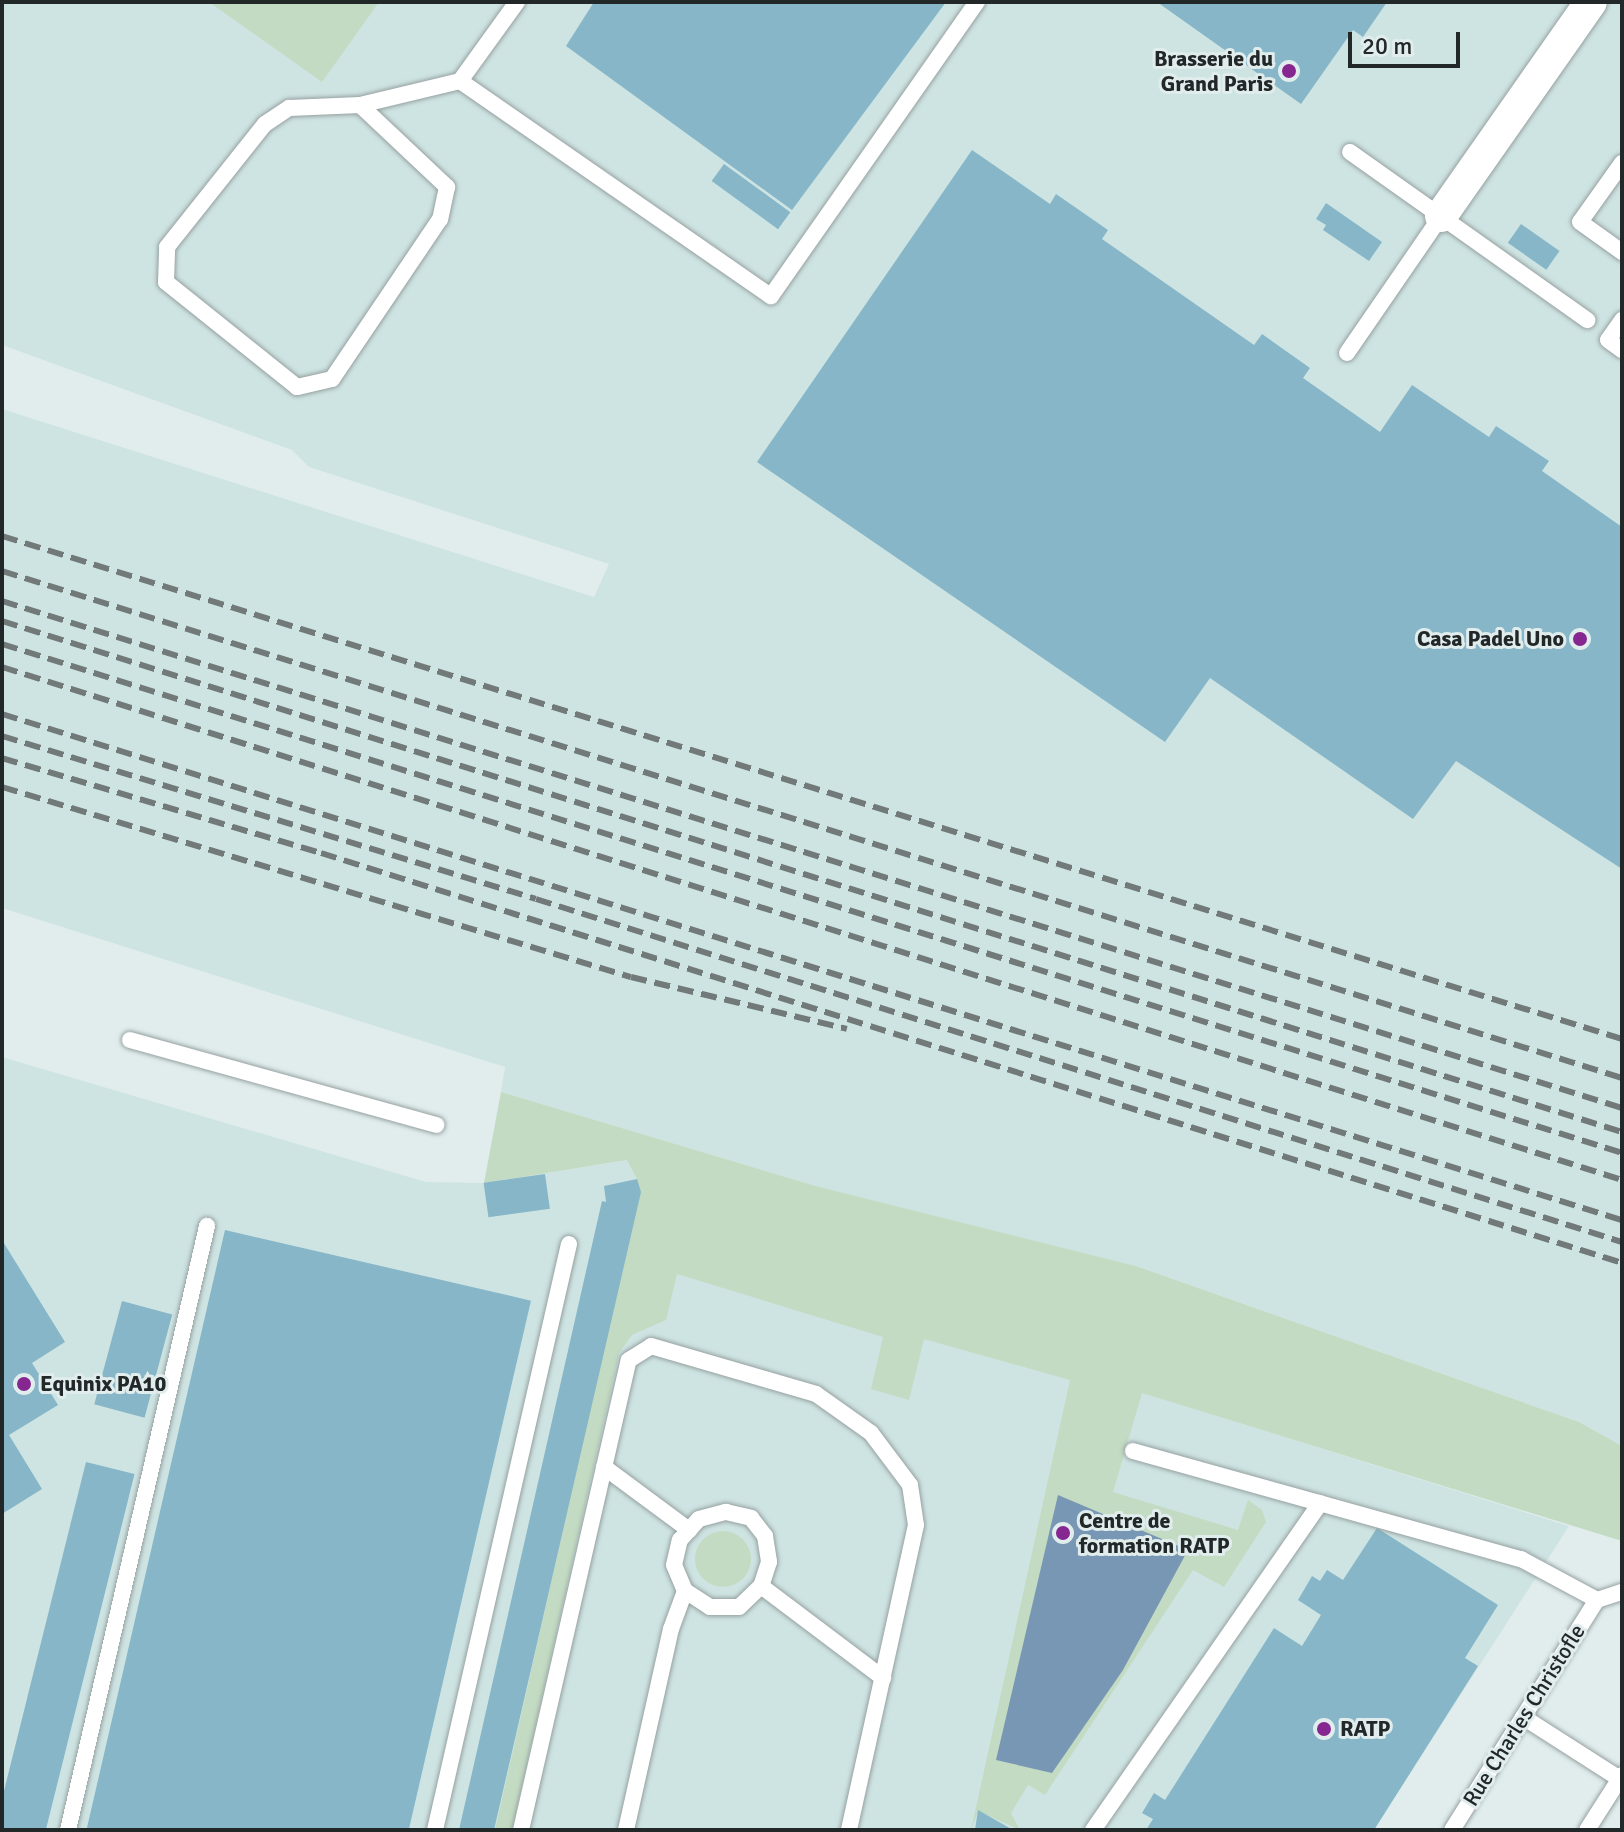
<!DOCTYPE html>
<style>
body{margin:0}
#map{position:relative;width:1624px;height:1832px;overflow:hidden;background:#e1eded;font-family:Signika,sans-serif}
div>[style]{position:absolute}
[style*='--x']{left:calc(var(--x)*1px);top:calc(var(--y)*1px);width:calc(var(--w)*1px);rotate:calc(var(--a)*1deg)}
.built>*{inset:0;background:#cee4e3}
.green>*{inset:0;background:#c3dbc2}
.round{border-radius:50%}
.water>*{inset:0;background:#7897b4}
.building>*{inset:0;background:#86b6c7;transform-origin:0 0}
.roads{filter:drop-shadow(0 0 2px #96a1a0) drop-shadow(0 0 2px #96a1a0)}
.service>*{height:16px;margin:-8px;padding:0 8px;transform-origin:8px;border-radius:8px;background:#fff}
.minor>*{height:32px;margin:-16px;padding:0 16px;transform-origin:16px;border-radius:16px;background:#fff}
.rail>*{height:6px;margin-top:-3px;transform-origin:0;background:repeating-linear-gradient(90deg,#717979 0 16px,transparent 0 24px)}
.dots>*{width:22px;height:22px;translate:-50% -50%;box-sizing:border-box;border:4px solid #e1eded;border-radius:50%}
span{translate:-50% -50%;white-space:nowrap;text-align:center;line-height:1.15;-webkit-text-stroke:6px #e1eded;paint-order:stroke}
.poi-label{font-size:22px;color:#222727;font-weight:700}
.right{translate:-100% -50%;text-align:right}
.left{translate:0 -50%;text-align:left}
.street-label{font-size:22px;color:#222727}
.frame{position:absolute;inset:0;border:4px solid #222727;pointer-events:none}
.scale{position:absolute;left:1348px;top:32px;width:112px;height:36px;box-sizing:border-box;border:4px solid #222727;border-top:0;padding-left:10px;font-size:24px;line-height:28px;white-space:nowrap;color:#222727;-webkit-text-stroke:6px #e1eded;paint-order:stroke}
</style>
<div id="map">
<div class="built">
<i style="clip-path:polygon(2px 2px,1622px 2px,1622px 1446px,1579px 1422px,1136px 1266px,816px 1186px,501px 1092px,505px 1067px,2px 908px,2px 409px,594px 597px,609px 564px,309px 467px,292px 450px,2px 345px)"></i>
<i style="clip-path:polygon(2px 1057px,426px 1182px,484px 1183px,628px 1160px,637px 1179px,1141px 1392px,1569px 1526px,1374px 1830px,2px 1830px)"></i>
</div>
<div class="green">
<i style="clip-path:polygon(209px 2px,379px 2px,322px 82px)"></i>
<i style="clip-path:polygon(501px 1092px,816px 1186px,1136px 1266px,1579px 1422px,1622px 1446px,1622px 1541px,1142px 1393px,1113px 1492px,1238px 1530px,1248px 1500px,1262px 1510px,1266px 1522px,1224px 1587px,1193px 1570px,1045px 1795px,1028px 1785px,1011px 1813px,1020px 1830px,978px 1811px,971px 1830px,1070px 1380px,924px 1339px,909px 1400px,871px 1389px,883px 1337px,677px 1274px,666px 1320px,632px 1335px,619px 1353px,512px 1830px,495px 1830px,627px 1248px,637px 1179px,627px 1160px,484px 1183px)"></i>
<i class="round" style="left:695px;top:1531px;width:56px;height:56px"></i>
</div>
<div class="water">
<i style="clip-path:polygon(1058px 1495px,1188px 1550px,1123px 1670px,1052px 1773px,996px 1760px)"></i>
</div>
<div class="building">
<i style="clip-path:polygon(594px 2px,946px 2px,792px 210px,566px 46px)"></i>
<i style="clip-path:polygon(1157px 2px,1387px 2px,1363px 37px,1353px 30px,1301px 104px)"></i>
<i style="clip-path:polygon(972px 150px,1050px 204px,1056px 194px,1108px 230px,1102px 239px,1254px 345px,1262px 334px,1310px 368px,1303px 378px,1380px 432px,1412px 385px,1489px 437px,1496px 426px,1549px 461px,1542px 471px,1622px 527px,1622px 869px,1456px 761px,1413px 819px,1210px 678px,1165px 742px,757px 462px)"></i>
<i style="left:724px;top:164px;width:82px;height:21px;rotate:36deg"></i>
<i style="clip-path:polygon(1326px 203px,1382px 242px,1369px 261px,1323px 230px,1326px 225px,1316px 219px)"></i>
<i style="left:1521px;top:224px;width:47px;height:23px;rotate:35deg"></i>
<i style="left:545px;top:1174px;width:35px;height:62px;rotate:82deg"></i>
<i style="clip-path:polygon(637px 1179px,641px 1192px,494px 1830px,459px 1830px,602px 1201px,606px 1202px,604px 1186px)"></i>
<i style="left:225px;top:1230px;width:314px;height:616px;rotate:13deg"></i>
<i style="clip-path:polygon(2px 1240px,65px 1342px,32px 1363px,58px 1405px,9px 1435px,42px 1489px,2px 1514px)"></i>
<i style="left:122px;top:1301px;width:52px;height:107px;rotate:15deg"></i>
<i style="left:86px;top:1462px;width:50px;height:377px;rotate:14deg"></i>
<i style="clip-path:polygon(1377px 1528px,1498px 1605px,1465px 1658px,1478px 1666px,1374px 1830px,1146px 1830px,1153px 1819px,1142px 1813px,1154px 1793px,1165px 1800px,1274px 1628px,1302px 1646px,1321px 1615px,1298px 1600px,1312px 1576px,1320px 1581px,1327px 1570px,1343px 1580px)"></i>
<i style="clip-path:polygon(978px 1810px,1013px 1830px,975px 1830px)"></i>
</div>
<div class="roads">
<div class="service">
<i style="--x:517;--y:2;--w:97;--a:125.8"></i>
<i style="--x:460;--y:81;--w:378;--a:34.7"></i>
<i style="--x:771;--y:296;--w:359;--a:-55"></i>
<i style="--x:360;--y:105;--w:120;--a:43.3"></i>
<i style="--x:447;--y:187;--w:33;--a:102"></i>
<i style="--x:440;--y:219;--w:193;--a:124"></i>
<i style="--x:332;--y:379;--w:36;--a:167"></i>
<i style="--x:297;--y:387;--w:168;--a:-141.3"></i>
<i style="--x:166;--y:282;--w:35;--a:-88"></i>
<i style="--x:167;--y:247;--w:157;--a:-51.5"></i>
<i style="--x:265;--y:124;--w:29;--a:-34"></i>
<i style="--x:289;--y:108;--w:71;--a:-2.4"></i>
<i style="--x:360;--y:105;--w:103;--a:-13.5"></i>
<i style="--x:1350;--y:152;--w:291;--a:35.3"></i>
<i style="--x:1622;--y:163;--w:72;--a:125.4"></i>
<i style="--x:1580;--y:222;--w:52;--a:35.5"></i>
<i style="--x:1622;--y:320;--w:24;--a:125"></i>
<i style="--x:1608;--y:340;--w:17;--a:36"></i>
<i style="--x:1347;--y:353;--w:166;--a:-55.5"></i>
<i style="--x:130;--y:1040;--w:318;--a:15.5"></i>
<i style="--x:1133;--y:1451;--w:403;--a:15.6"></i>
<i style="--x:1521;--y:1559;--w:86;--a:28.3"></i>
<i style="--x:1597;--y:1600;--w:26;--a:-18"></i>
<i style="--x:604;--y:1467;--w:106;--a:36.5"></i>
<i style="--x:761;--y:1586;--w:153;--a:37"></i>
<i style="--x:1523;--y:1717;--w:115;--a:32.6"></i>
<i style="--x:68;--y:1830;--w:620;--a:-77.04"></i>
<i style="--x:435;--y:1830;--w:601;--a:-77.12"></i>
<i style="--x:521;--y:1830;--w:482;--a:-77.1"></i>
<i style="--x:629;--y:1360;--w:26;--a:-32"></i>
<i style="--x:651;--y:1346;--w:172;--a:16.2"></i>
<i style="--x:816;--y:1394;--w:67;--a:35.3"></i>
<i style="--x:871;--y:1433;--w:65;--a:53.1"></i>
<i style="--x:910;--y:1485;--w:40;--a:81.5"></i>
<i style="--x:916;--y:1525;--w:312;--a:102.4"></i>
<i style="--x:626;--y:1830;--w:206;--a:-77.4"></i>
<i style="--x:671;--y:1629;--w:40;--a:-69.8"></i>
<i style="--x:685;--y:1591;--w:28;--a:-113"></i>
<i style="--x:674;--y:1565;--w:26;--a:-77"></i>
<i style="--x:680;--y:1540;--w:28;--a:-48"></i>
<i style="--x:699;--y:1519;--w:28;--a:-15"></i>
<i style="--x:726;--y:1512;--w:26;--a:13"></i>
<i style="--x:751;--y:1518;--w:23;--a:52"></i>
<i style="--x:765;--y:1536;--w:26;--a:81"></i>
<i style="--x:769;--y:1562;--w:25;--a:108"></i>
<i style="--x:761;--y:1586;--w:30;--a:136"></i>
<i style="--x:739;--y:1607;--w:29;--a:180"></i>
<i style="--x:710;--y:1607;--w:30;--a:-147"></i>
<i style="--x:1093;--y:1830;--w:398;--a:-55.2"></i>
<i style="--x:1452;--y:1830;--w:272;--a:-57.8"></i>
<i style="--x:1587;--y:1830;--w:65;--a:-57.5"></i>
</div>
<div class="minor">
<i style="--x:1441;--y:216;--w:261;--a:-55"></i>
</div>
</div>
<div class="rail">
<i style="--x:2;--y:536;--w:1696;--a:17.25"></i>
<i style="--x:2;--y:571;--w:1697;--a:17.38"></i>
<i style="--x:2;--y:601;--w:1697;--a:17.38"></i>
<i style="--x:2;--y:621;--w:1699;--a:17.51"></i>
<i style="--x:2;--y:644;--w:1698;--a:17.44"></i>
<i style="--x:2;--y:667;--w:1699;--a:17.57"></i>
<i style="--x:2;--y:714;--w:1697;--a:17.35"></i>
<i style="--x:2;--y:736;--w:558;--a:16.97"></i>
<i style="--x:536;--y:899;--w:1139;--a:17.53"></i>
<i style="--x:2;--y:758;--w:333;--a:16.6"></i>
<i style="--x:321;--y:853;--w:1364;--a:17.49"></i>
<i style="--x:2;--y:787;--w:657;--a:16.81"></i>
<i style="--x:631;--y:977;--w:222;--a:13.5"></i>
</div>
<div class="dots">
<i style="left:1289px;top:71px;background:#852691"></i>
<i style="left:1580px;top:639px;background:#852691"></i>
<i style="left:24px;top:1384px;background:#852691"></i>
<i style="left:1063px;top:1533px;background:#852691"></i>
<i style="left:1324px;top:1729px;background:#852691"></i>
</div>
<div class="poi-label">
<span class="right" style="left:1273px;top:71px">Brasserie du<br>Grand Paris</span>
<span class="right" style="left:1564px;top:639px">Casa Padel Uno</span>
<span class="left" style="left:40px;top:1384px">Equinix PA10</span>
<span class="left" style="left:1079px;top:1533px">Centre de<br>formation RATP</span>
<span class="left" style="left:1340px;top:1729px">RATP</span>
</div>
<div class="street-label">
<span style="left:1524px;top:1715px;rotate:-58deg">Rue Charles Christofle</span>
</div>
<div class="frame"></div>
<div class="scale">20 m</div>
</div>
